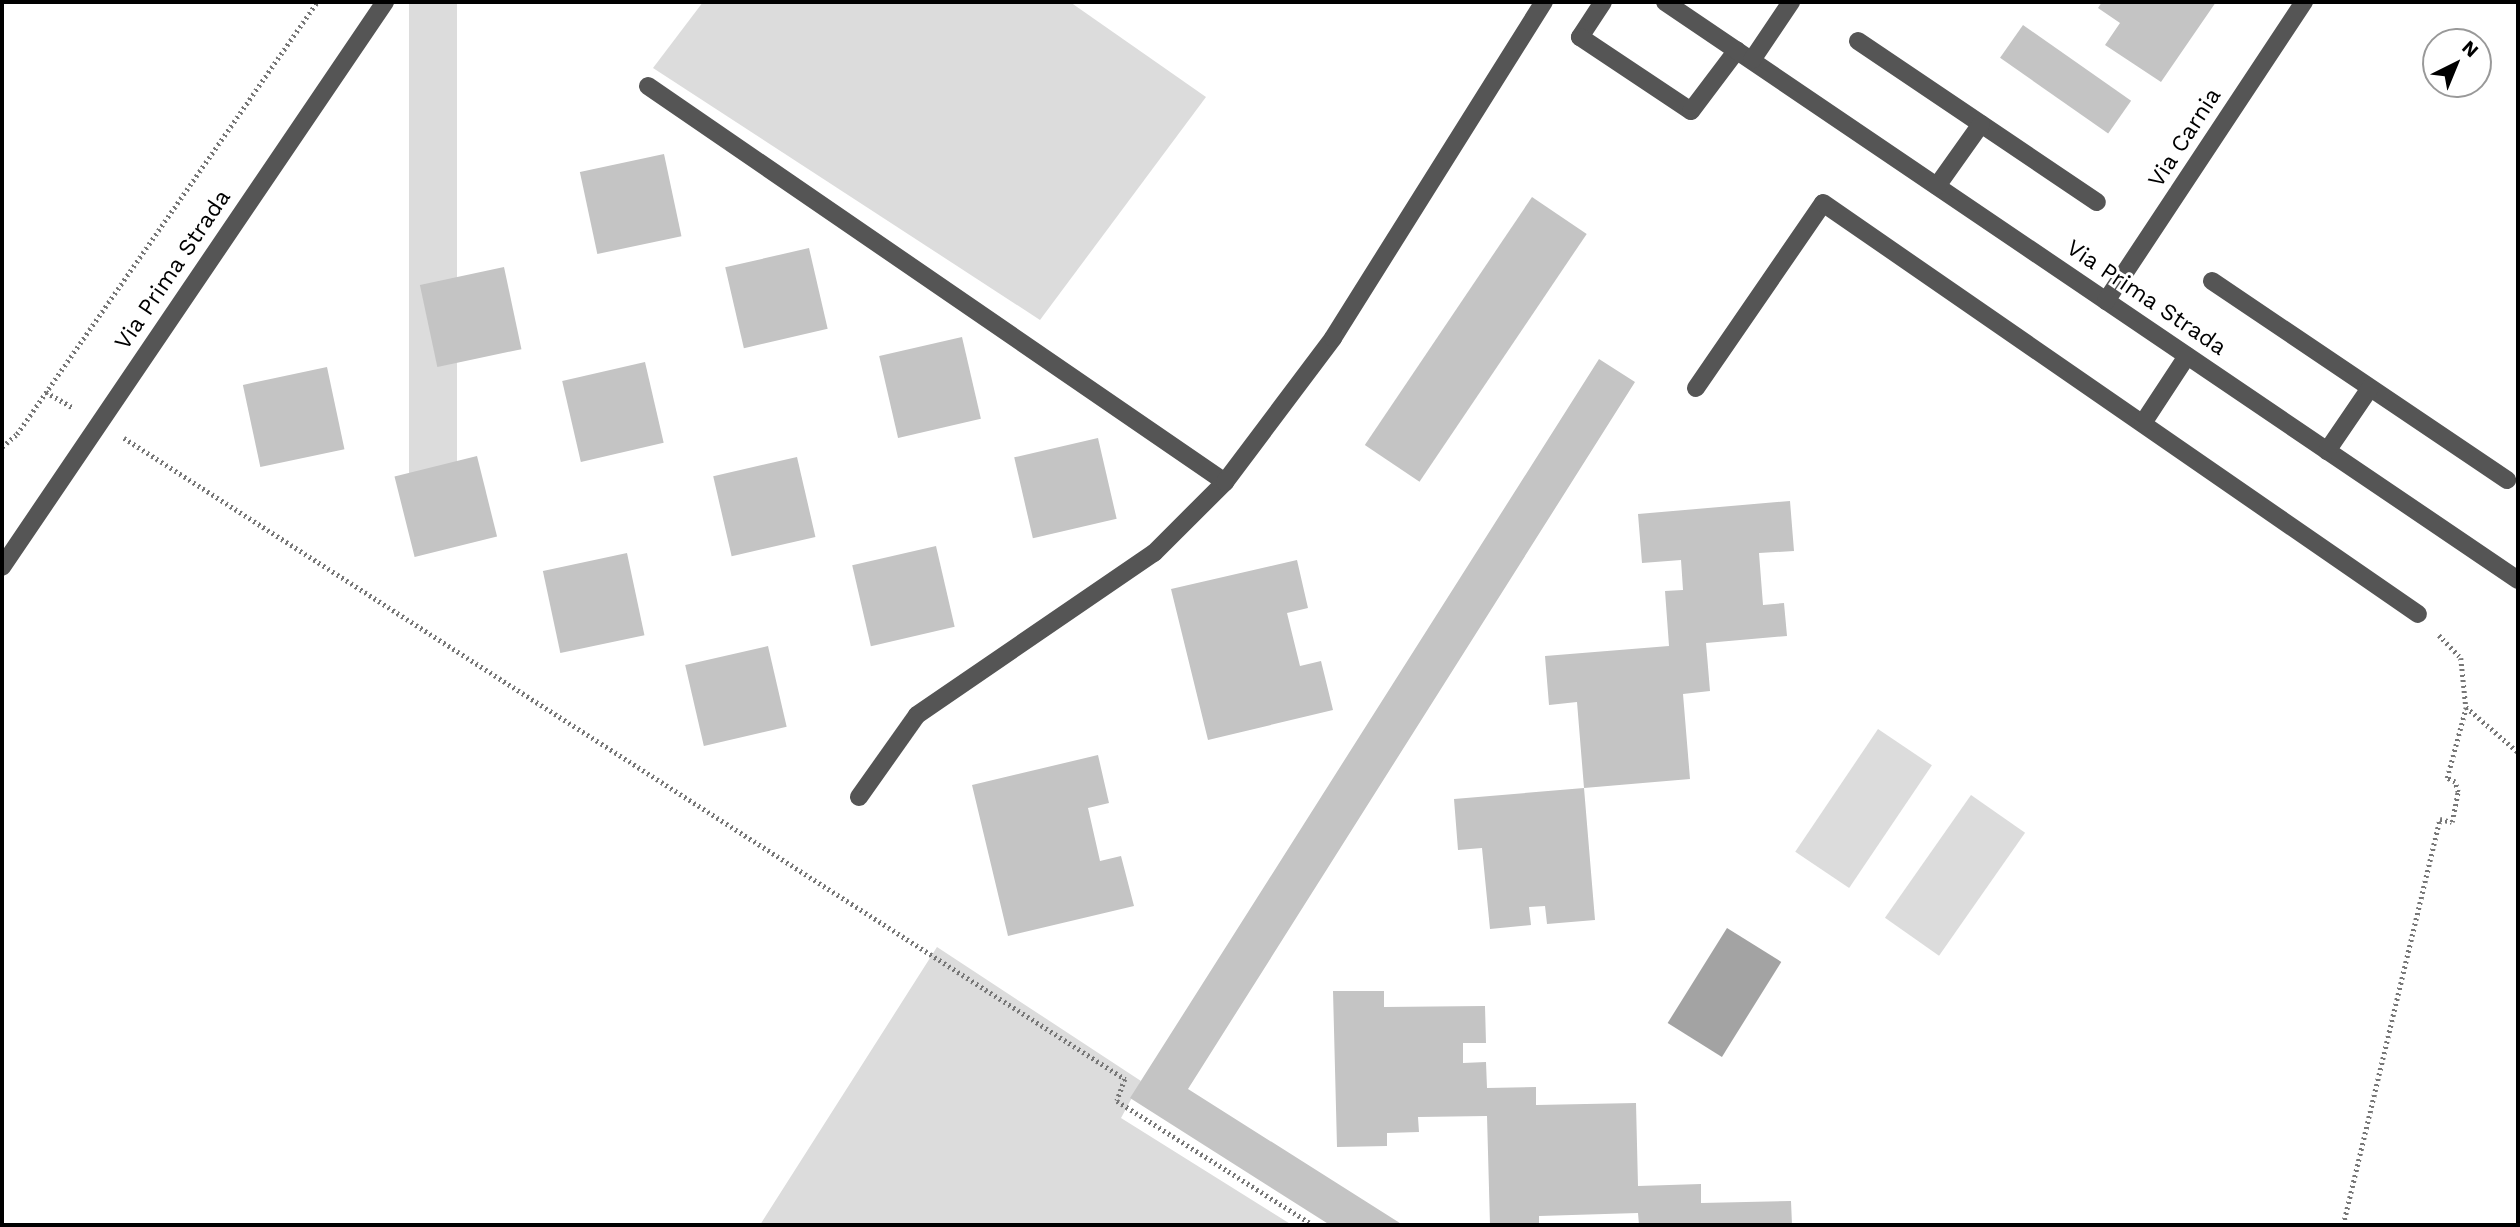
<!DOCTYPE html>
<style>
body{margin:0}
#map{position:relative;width:2520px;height:1227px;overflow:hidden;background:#fff;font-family:"Work Sans",sans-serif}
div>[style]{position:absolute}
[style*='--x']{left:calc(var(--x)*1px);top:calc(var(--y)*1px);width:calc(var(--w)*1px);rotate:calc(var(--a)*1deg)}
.green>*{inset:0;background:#dcdcdc;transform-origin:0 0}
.water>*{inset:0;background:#a3a3a3;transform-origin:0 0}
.building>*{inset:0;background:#c4c4c4;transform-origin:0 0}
.path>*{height:4.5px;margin-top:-2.25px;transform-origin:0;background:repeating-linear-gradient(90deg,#777 0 2px,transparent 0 5.5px)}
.minor>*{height:18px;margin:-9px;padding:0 9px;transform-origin:9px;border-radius:9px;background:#555}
span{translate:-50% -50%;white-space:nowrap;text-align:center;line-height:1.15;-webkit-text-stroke:6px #fff;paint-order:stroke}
.street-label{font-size:23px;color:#000}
.frame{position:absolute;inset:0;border:4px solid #000;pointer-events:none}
.north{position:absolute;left:2422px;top:28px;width:70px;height:70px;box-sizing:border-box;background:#fff;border:2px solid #999;border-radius:50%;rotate:43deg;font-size:19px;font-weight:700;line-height:28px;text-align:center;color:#000}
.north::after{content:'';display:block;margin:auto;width:24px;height:32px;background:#000;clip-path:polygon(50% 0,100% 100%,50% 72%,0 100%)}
</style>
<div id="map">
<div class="green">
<i style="left:409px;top:2px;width:48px;height:521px"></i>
<i style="clip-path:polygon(703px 2px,1070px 2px,1206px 97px,1040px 320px,653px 68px)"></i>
<i style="left:1878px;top:729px;width:65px;height:148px;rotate:34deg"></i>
<i style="left:1971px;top:795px;width:66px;height:150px;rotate:35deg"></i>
<i style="clip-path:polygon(937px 947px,1141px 1081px,1121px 1118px,1292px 1225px,760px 1225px)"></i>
</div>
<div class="water">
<i style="left:1727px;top:928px;width:64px;height:112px;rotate:32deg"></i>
</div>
<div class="building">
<i style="clip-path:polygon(2102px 2px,2216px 2px,2161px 82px,2105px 45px,2120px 23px,2098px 8px)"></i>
<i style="left:2023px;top:25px;width:132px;height:40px;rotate:35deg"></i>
<i style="left:664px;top:154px;width:84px;height:86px;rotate:78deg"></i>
<i style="left:1532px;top:197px;width:66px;height:299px;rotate:34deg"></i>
<i style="left:809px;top:248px;width:83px;height:86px;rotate:77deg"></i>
<i style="left:504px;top:267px;width:84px;height:86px;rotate:78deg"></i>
<i style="left:962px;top:337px;width:84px;height:85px;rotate:77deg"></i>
<i style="clip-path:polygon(1599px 359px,1635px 382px,1188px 1089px,1403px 1225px,1330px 1225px,1130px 1098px)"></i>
<i style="left:645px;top:362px;width:83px;height:85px;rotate:77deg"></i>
<i style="left:327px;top:367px;width:84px;height:86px;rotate:78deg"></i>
<i style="left:1098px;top:438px;width:83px;height:86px;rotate:77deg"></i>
<i style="left:477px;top:456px;width:83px;height:85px;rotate:76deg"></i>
<i style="left:797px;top:457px;width:82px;height:86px;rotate:77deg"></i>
<i style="clip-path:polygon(1790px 501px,1794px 551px,1759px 553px,1763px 605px,1784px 603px,1787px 636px,1706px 643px,1710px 691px,1683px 694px,1690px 779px,1584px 788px,1577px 702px,1549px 705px,1545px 656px,1669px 646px,1665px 591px,1683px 590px,1681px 560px,1642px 563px,1638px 514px)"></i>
<i style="left:936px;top:546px;width:83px;height:86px;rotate:77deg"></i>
<i style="left:627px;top:553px;width:84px;height:86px;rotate:78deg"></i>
<i style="clip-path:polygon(1297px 560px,1308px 608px,1287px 613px,1300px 666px,1321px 661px,1333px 710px,1208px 740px,1171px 589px)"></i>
<i style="left:768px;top:646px;width:83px;height:85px;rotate:77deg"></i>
<i style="clip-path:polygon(1098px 755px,1109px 803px,1088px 808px,1100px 861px,1121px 856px,1134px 906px,1008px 936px,972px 785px)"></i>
<i style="clip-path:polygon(1584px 788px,1595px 920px,1547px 924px,1545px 906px,1529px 907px,1531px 925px,1490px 929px,1482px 848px,1458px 850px,1454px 799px)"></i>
<i style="clip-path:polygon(1333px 991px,1384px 991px,1384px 1007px,1485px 1006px,1486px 1043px,1463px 1043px,1463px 1063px,1486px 1062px,1487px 1088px,1536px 1087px,1536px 1105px,1636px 1103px,1638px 1186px,1701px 1184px,1701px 1203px,1791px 1201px,1792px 1225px,1639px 1225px,1638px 1213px,1539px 1216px,1539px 1225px,1490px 1225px,1487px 1116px,1418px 1117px,1419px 1132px,1387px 1133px,1387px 1146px,1337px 1147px)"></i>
</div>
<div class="path">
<i style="--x:46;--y:392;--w:32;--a:30"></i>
<i style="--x:124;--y:438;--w:1189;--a:32.63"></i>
<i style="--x:1125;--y:1079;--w:23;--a:110"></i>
<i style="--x:1117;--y:1101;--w:232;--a:32.3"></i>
<i style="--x:2;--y:447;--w:20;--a:-41"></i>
<i style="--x:17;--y:434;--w:526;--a:-55.22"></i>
<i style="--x:2439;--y:635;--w:32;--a:46"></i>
<i style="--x:2461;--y:658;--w:49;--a:84.2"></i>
<i style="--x:2466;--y:707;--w:69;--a:40.9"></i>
<i style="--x:2343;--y:1225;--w:417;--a:-76.6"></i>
<i style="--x:2440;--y:819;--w:12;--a:14"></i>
<i style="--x:2452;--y:822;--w:31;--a:-79"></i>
<i style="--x:2458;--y:792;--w:10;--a:-107"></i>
<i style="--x:2455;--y:782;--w:9;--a:-153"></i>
<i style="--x:2447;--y:778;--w:73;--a:-75"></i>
</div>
<div class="minor">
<i style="--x:1603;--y:2;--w:42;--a:123.3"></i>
<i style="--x:1580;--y:37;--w:133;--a:33.7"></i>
<i style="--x:1691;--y:111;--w:76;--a:-53"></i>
<i style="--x:1665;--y:2;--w:1030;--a:34.12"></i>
<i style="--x:1858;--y:41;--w:288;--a:34"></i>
<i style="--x:1752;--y:60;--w:70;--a:-56.1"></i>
<i style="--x:648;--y:86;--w:700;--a:34.46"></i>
<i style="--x:1937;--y:186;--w:76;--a:-54.6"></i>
<i style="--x:2212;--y:281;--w:356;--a:34"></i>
<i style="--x:2106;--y:301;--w:359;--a:-56.5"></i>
<i style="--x:1696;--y:388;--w:224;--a:-55.5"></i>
<i style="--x:1823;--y:203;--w:723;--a:34.64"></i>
<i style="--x:2143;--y:423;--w:80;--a:-56.7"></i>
<i style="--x:2327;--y:451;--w:76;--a:-55.7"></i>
<i style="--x:2;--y:567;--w:683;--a:-55.87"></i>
<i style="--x:859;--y:797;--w:100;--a:-54.7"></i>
<i style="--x:917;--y:715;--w:287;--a:-34.4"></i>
<i style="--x:1154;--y:553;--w:100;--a:-45"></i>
<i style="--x:1225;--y:482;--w:180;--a:-53.1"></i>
<i style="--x:1333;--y:338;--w:397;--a:-57.9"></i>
</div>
<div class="street-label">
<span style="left:2185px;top:138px;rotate:-57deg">Via Carnia</span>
<span style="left:173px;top:270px;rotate:-56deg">Via Prima Strada</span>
<span style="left:2146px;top:298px;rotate:34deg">Via Prima Strada</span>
</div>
<div class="frame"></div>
<div class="north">N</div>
</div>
